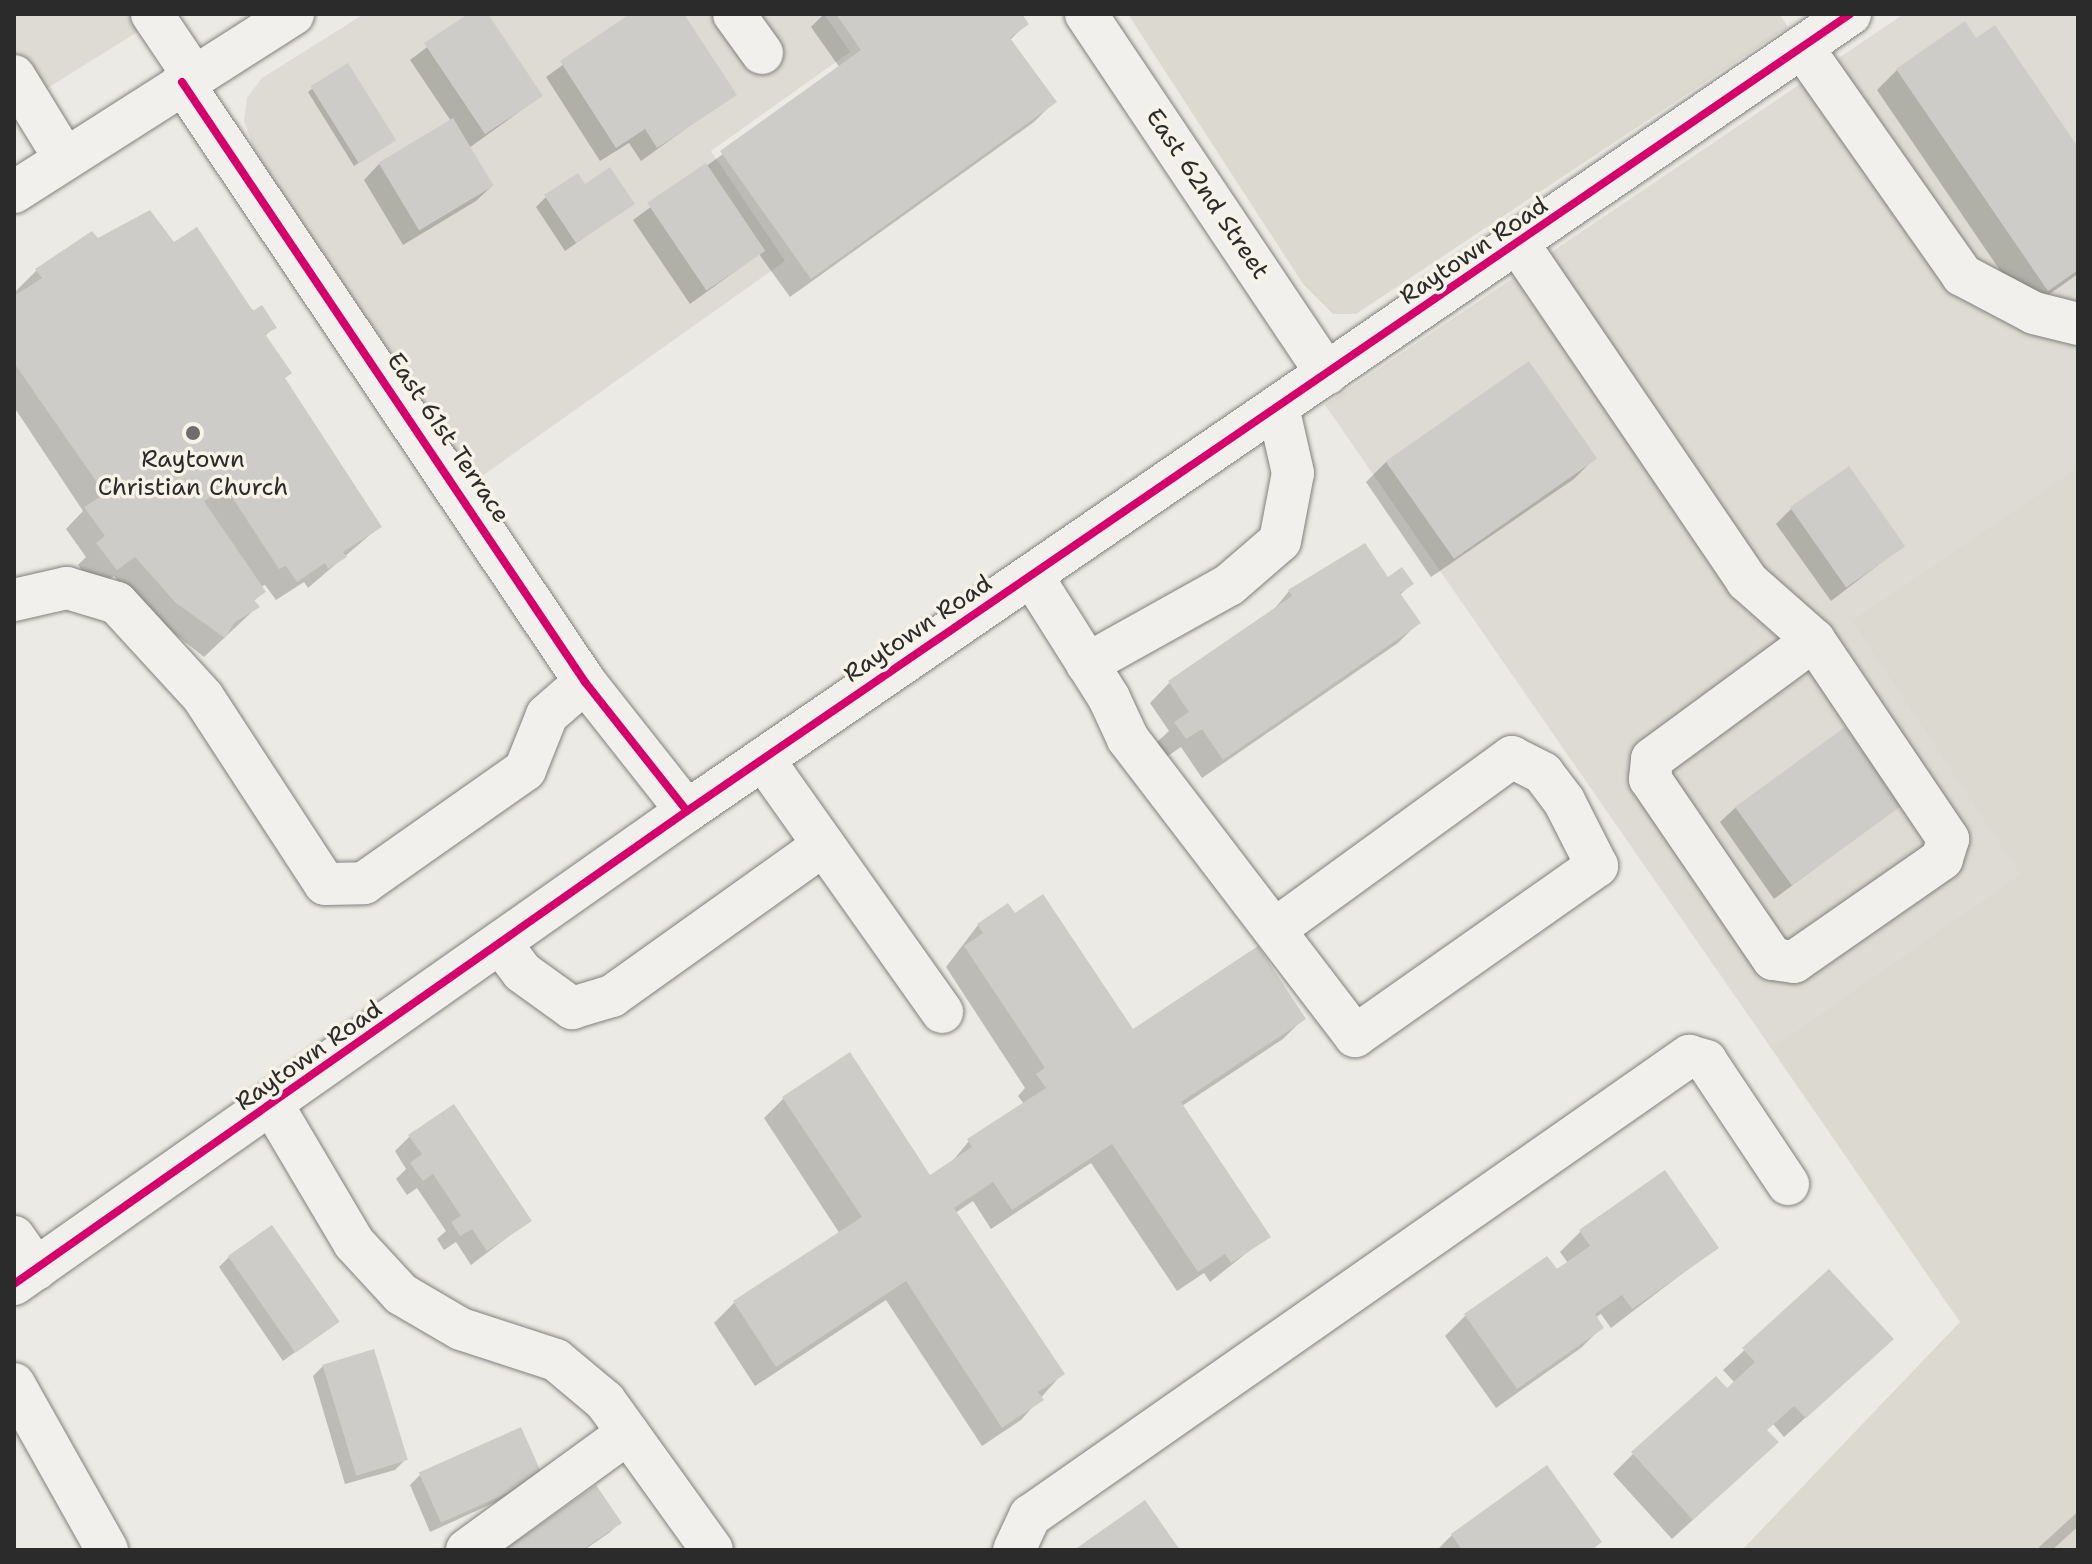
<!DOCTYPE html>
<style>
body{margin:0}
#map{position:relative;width:2092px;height:1564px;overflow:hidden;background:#eceae4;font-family:"Shantell Sans",sans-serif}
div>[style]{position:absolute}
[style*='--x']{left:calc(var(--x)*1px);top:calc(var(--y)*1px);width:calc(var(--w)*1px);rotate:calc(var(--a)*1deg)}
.built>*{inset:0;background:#dddbd3}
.green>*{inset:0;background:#dcd9d1}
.shadow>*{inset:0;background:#0003}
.stream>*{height:11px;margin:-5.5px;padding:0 5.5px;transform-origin:5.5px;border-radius:5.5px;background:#bab8b0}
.building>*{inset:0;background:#ceccc8;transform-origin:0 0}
.roads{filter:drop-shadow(0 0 2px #82817e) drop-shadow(0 0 2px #82817e)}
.minor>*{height:42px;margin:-21px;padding:0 21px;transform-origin:21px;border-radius:21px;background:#f1f0ec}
.cycleway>*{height:8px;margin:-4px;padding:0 4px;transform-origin:4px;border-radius:4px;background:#d6006c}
.dots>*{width:22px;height:22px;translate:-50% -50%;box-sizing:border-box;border:4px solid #f7f3e8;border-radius:50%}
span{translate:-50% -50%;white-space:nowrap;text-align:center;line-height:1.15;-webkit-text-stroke:7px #f7f3e8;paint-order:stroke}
.street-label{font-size:24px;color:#2b2b2b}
.poi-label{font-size:24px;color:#2b2b2b}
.frame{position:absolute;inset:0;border:16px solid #2b2b2b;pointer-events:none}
</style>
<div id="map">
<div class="built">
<i style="clip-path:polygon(14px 14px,166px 14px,14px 109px)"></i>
<i style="clip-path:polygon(364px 14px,824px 14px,850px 52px,711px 151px,785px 261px,475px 481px,256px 154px,244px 121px,247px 98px,262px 78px)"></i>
<i style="clip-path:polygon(1904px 14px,2078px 14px,2078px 467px,1850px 620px,2019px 874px,1771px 1048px,1325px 405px)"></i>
</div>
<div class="green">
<i style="clip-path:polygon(1128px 14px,1779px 14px,1788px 27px,1356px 314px,1333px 314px,1303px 284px)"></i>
<i style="clip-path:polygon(2078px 467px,2078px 1550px,1742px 1550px,1960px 1322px,1771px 1048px,2019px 874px,1850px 620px)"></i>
</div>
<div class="shadow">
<i style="clip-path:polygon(471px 14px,486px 14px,541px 96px,469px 148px,492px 186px,476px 201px,403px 245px,364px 180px,379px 164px,451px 121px,410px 60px)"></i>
<i style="clip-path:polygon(634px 14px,682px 14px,734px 94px,641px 161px,629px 143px,600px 161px,546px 77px)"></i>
<i style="clip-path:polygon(824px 14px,1019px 14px,1026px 24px,1009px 41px,1054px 102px,1034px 122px,790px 297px,759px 254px,690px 304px,633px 220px,840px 68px,811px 27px)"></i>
<i style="clip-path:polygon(1975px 41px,2078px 150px,2078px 274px,2027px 310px,1877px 90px,1897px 70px)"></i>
<i style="clip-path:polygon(313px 88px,389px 144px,354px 166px,308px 92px)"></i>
<i style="clip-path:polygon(585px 187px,632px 204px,565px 251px,536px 207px,546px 197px)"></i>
<i style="clip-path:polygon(98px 241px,173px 245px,274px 327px,264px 337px,283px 379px,379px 527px,308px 588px,304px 582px,276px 600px,265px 585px,260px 587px,263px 592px,253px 602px,257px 607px,204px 657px,134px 601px,114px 576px,96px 589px,78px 565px,86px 557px,66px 529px,83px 511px,14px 407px,16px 291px,36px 271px)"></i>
<i style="clip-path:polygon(1529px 364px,1594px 459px,1574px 479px,1431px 577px,1366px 482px,1386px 462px)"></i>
<i style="clip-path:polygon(1791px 509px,1903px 546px,1831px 601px,1776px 524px)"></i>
<i style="clip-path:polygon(1387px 579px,1411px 584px,1399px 596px,1418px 623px,1398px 643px,1202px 778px,1181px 747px,1165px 758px,1155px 744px,1169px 731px,1150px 703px,1170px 682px,1271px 613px,1289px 591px)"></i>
<i style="clip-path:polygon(1899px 806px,1774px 899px,1720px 822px,1736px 807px)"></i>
<i style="clip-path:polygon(978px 925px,1132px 1032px,1303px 1019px,1283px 1039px,1182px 1106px,1268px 1236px,1210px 1282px,1204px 1273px,1177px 1291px,1091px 1163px,991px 1229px,973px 1201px,955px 1213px,1062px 1374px,1021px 1420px,982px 1446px,886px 1300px,755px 1386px,714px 1323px,734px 1303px,840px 1234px,764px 1118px,784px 1098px,930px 1178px,950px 1164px,969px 1141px,1024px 1104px,1018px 1096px,1025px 1088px,946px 967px)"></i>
<i style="clip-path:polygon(410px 1136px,530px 1220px,471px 1265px,456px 1242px,444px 1250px,437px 1239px,446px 1231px,417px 1188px,407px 1195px,396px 1179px,406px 1169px,395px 1151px)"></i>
<i style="clip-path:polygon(1580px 1232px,1717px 1247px,1611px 1328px,1601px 1314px,1595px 1318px,1601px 1328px,1581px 1348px,1496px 1408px,1445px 1336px,1465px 1316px,1568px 1263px,1560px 1252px)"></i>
<i style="clip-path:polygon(229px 1257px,336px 1322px,283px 1361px,219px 1267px)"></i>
<i style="clip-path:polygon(1829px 1272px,1871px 1359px,1784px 1437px,1773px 1424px,1765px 1431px,1756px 1462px,1672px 1539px,1613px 1474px,1633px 1454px,1735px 1383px,1723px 1370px)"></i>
<i style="clip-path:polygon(323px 1366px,405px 1460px,395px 1470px,345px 1484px,313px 1376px)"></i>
<i style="clip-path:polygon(420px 1475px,531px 1486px,430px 1532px,410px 1485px)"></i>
<i style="clip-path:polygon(596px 1488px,619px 1523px,609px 1533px,584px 1550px,503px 1550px)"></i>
<i style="clip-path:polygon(1452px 1535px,1600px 1542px,1592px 1550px,1437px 1550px)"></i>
</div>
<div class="stream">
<i style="--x:2043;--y:1550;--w:47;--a:-42.4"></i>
</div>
<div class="building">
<i style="clip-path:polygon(468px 14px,488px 14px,543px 96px,485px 134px,424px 43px)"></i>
<i style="clip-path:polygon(630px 14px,684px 14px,737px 95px,657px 148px,645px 129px,616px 148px,560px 61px)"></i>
<i style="clip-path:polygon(836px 14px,1022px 14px,1029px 24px,1010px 38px,1057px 102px,811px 279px,720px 151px,861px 50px)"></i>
<i style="clip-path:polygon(1965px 21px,1976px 38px,1995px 25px,2078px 147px,2078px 270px,2048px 291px,1896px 69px)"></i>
<i style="left:348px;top:63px;width:91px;height:44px;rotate:58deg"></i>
<i style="left:453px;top:118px;width:79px;height:87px;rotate:59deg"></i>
<i style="left:706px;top:163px;width:106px;height:71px;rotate:56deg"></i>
<i style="clip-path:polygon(610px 167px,635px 204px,576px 243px,544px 195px,578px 173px,585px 184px)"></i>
<i style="clip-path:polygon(150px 210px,174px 242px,197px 227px,253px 311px,262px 305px,277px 328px,265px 334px,292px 373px,285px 378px,382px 527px,343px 552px,347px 557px,328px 569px,325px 563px,297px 582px,286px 566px,279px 569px,226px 488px,204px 501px,266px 592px,254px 600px,260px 607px,235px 622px,225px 638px,176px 603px,135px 557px,117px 570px,96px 543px,105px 536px,84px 507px,105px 494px,14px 363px,14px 296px,42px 278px,35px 269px,92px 231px,98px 238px)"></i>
<i style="left:1529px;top:361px;width:119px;height:175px;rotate:55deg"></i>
<i style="left:1849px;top:466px;width:98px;height:72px;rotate:55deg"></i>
<i style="clip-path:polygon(1365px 543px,1388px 577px,1402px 567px,1414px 584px,1400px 593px,1421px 623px,1223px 760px,1202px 729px,1186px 739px,1174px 722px,1189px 712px,1168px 681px,1292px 596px,1288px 590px)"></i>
<i style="left:1845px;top:727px;width:97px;height:136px;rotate:54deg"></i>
<i style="clip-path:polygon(1043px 894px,1133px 1029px,1258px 946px,1306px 1019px,1181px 1102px,1271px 1237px,1231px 1263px,1225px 1254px,1198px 1272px,1112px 1144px,1012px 1210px,993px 1182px,954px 1208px,1065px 1374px,1038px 1392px,1044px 1400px,1002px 1428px,906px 1281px,776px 1367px,733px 1301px,862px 1217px,782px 1097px,850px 1052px,930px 1175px,972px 1147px,967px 1139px,1046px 1088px,1036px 1074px,1045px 1068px,964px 946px,983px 933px,977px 924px,1008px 903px,1015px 913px)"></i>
<i style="clip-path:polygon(454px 1104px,532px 1221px,487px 1251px,472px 1229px,460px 1236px,451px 1222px,461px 1216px,433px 1174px,423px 1181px,410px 1163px,422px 1154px,408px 1135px)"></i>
<i style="clip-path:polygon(1665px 1170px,1719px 1248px,1632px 1309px,1622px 1295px,1595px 1314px,1604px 1328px,1517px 1389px,1464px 1314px,1547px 1256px,1557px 1269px,1590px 1246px,1579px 1230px)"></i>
<i style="left:272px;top:1225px;width:118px;height:54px;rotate:55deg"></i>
<i style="clip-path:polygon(1829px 1269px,1894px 1339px,1806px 1418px,1794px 1406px,1767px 1430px,1779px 1442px,1693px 1520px,1631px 1452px,1716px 1376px,1727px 1388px,1755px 1362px,1742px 1348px)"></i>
<i style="left:374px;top:1349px;width:116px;height:54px;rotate:73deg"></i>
<i style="left:521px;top:1427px;width:55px;height:112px;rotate:66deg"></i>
<i style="clip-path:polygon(1547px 1465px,1602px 1542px,1591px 1550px,1462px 1550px,1451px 1534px)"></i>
<i style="clip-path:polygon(596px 1485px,622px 1523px,582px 1550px,504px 1550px)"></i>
<i style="clip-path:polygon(1145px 1500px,1180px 1550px,1074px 1550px)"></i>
</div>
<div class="roads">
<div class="minor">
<i style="--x:152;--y:14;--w:73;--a:56.1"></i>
<i style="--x:734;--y:14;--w:48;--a:54.3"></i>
<i style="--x:1086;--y:14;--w:433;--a:56.2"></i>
<i style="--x:1802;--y:47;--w:279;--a:54.9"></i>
<i style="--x:1962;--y:275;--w:81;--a:27.8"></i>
<i style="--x:2034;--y:313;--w:45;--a:14"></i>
<i style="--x:14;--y:76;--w:97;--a:58.4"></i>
<i style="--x:182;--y:82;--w:723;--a:56.11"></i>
<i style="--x:585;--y:682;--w:164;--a:51.7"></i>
<i style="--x:14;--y:192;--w:331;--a:-32.5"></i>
<i style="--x:1519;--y:245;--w:406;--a:55.8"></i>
<i style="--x:1747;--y:581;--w:89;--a:41.4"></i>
<i style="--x:1814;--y:640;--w:240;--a:56"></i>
<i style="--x:1948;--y:839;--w:21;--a:107"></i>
<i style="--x:1942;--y:859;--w:180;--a:145.2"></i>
<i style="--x:1794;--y:962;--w:21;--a:-172"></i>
<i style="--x:1773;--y:959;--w:218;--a:-124.3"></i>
<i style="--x:1650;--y:779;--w:20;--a:-84"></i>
<i style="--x:1652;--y:759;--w:201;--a:-36.3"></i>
<i style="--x:1032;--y:576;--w:144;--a:57.7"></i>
<i style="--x:1109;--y:698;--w:45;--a:65.1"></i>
<i style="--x:1128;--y:739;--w:374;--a:52.6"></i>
<i style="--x:1355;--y:1036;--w:296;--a:-35.1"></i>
<i style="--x:1597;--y:866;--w:73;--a:-116.9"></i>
<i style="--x:1564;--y:801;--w:35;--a:-127"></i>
<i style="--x:1543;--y:773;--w:35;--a:-153"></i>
<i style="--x:1512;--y:757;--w:293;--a:144"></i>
<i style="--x:14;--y:600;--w:54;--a:-12.8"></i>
<i style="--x:67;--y:588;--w:52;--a:16.7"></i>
<i style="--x:117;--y:603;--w:127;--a:47.5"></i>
<i style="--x:203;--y:697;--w:223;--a:56.9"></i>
<i style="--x:325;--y:884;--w:39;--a:-1"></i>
<i style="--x:364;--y:883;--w:197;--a:-35.1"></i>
<i style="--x:525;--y:770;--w:59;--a:-68.2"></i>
<i style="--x:547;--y:715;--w:50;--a:-41"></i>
<i style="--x:1087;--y:664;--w:162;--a:-29.1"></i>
<i style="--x:1229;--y:585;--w:67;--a:-40.8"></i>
<i style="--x:1280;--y:541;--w:69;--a:-79.2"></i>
<i style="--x:1293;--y:473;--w:68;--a:-102.8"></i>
<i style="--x:763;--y:759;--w:310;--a:54.7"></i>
<i style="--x:501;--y:944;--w:35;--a:53"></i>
<i style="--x:522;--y:972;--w:62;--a:35.8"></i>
<i style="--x:572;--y:1008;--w:42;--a:-16.7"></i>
<i style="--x:612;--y:996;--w:260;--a:-35.5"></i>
<i style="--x:273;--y:1106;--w:159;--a:59.4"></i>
<i style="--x:354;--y:1243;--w:69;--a:47.3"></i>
<i style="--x:401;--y:1294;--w:69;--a:30.3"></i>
<i style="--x:461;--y:1329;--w:100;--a:18.1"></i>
<i style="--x:556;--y:1360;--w:64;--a:39.9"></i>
<i style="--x:605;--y:1401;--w:183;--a:54.3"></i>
<i style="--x:14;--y:1237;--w:39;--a:55"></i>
<i style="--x:14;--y:1284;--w:823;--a:-35.1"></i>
<i style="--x:687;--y:811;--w:1410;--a:-34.42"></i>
<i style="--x:14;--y:1384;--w:190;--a:60.7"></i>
<i style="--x:467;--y:1550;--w:199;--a:-36"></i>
<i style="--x:1014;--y:1550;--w:38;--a:-65"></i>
<i style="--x:1030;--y:1516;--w:804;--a:-34.92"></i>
<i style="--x:1689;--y:1056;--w:18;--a:16"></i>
<i style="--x:1706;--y:1061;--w:148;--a:56.3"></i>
</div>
</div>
<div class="cycleway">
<i style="--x:182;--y:82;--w:723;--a:56.11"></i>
<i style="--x:585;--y:682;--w:164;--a:51.7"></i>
<i style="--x:14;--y:1284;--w:823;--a:-35.1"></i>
<i style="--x:687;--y:811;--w:1410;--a:-34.42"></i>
</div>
<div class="dots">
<i style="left:193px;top:433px;background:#6f6e6c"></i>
</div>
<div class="street-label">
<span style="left:1207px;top:194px;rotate:56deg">East 62nd Street</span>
<span style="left:1474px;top:251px;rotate:-34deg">Raytown Road</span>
<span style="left:448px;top:438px;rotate:56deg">East 61st Terrace</span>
<span style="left:918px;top:629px;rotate:-34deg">Raytown Road</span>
<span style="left:309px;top:1056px;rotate:-35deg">Raytown Road</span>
</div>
<div class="poi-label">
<span style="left:193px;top:474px">Raytown<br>Christian Church</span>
</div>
<div class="frame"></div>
</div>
